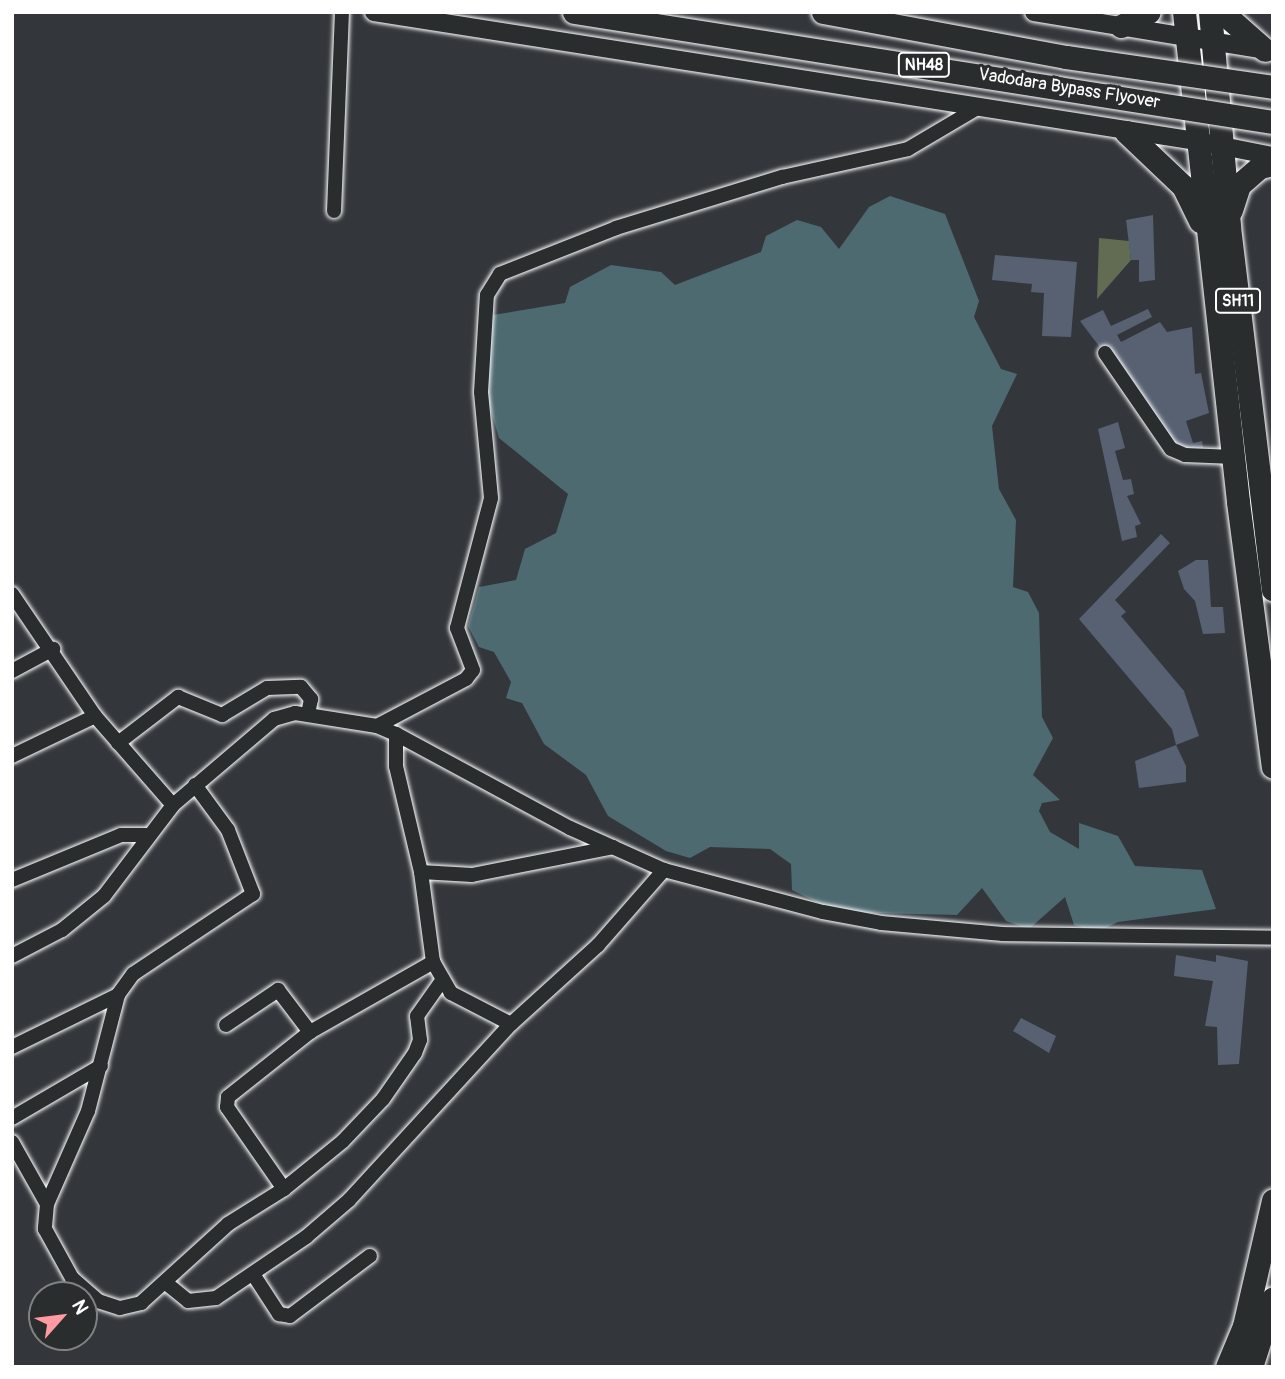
<!DOCTYPE html>
<style>
body{margin:0}
#map{position:relative;width:1285px;height:1379px;overflow:hidden;background:#33373c;font-family:Pangolin,sans-serif}
div>[style]{position:absolute}
[style*='--x']{left:calc(var(--x)*1px);top:calc(var(--y)*1px);width:calc(var(--w)*1px);rotate:calc(var(--a)*1deg)}
.green>*{inset:0;background:#626c52}
.water>*{inset:0;background:#4d6a70}
.building>*{inset:0;background:#576172}
.roads{filter:drop-shadow(0 0 2px #fff) drop-shadow(0 0 2px #fff)}
.minor>*{height:14px;margin:-7px;padding:0 7px;transform-origin:7px;border-radius:7px;background:#2a2d2e}
.tertiary>*{height:18px;margin:-9px;padding:0 9px;transform-origin:9px;border-radius:9px;background:#2a2d2e}
.primary>*{height:23px;margin:-11.5px;padding:0 11.5px;transform-origin:11.5px;border-radius:11.5px;background:#2a2d2e}
.bridges{filter:drop-shadow(0 0 2px #fff) drop-shadow(0 0 2px #fff)}
.trunk-bridge>*{height:23px;margin:-11.5px;padding:0 11.5px;transform-origin:11.5px;border-radius:11.5px;background:#2a2d2e}
span{translate:-50% -50%;white-space:nowrap;text-align:center;line-height:1.15;-webkit-text-stroke:6px #2a2d2e;paint-order:stroke}
.shield-label span{padding:2px 5px;background:#2a2d2e;border:2px solid;border-radius:5px;-webkit-text-stroke-width:0}
.shield-label{font-size:16px;color:#fff;font-weight:700}
.street-label{font-size:18px;color:#fff}
.frame{position:absolute;inset:0;border:14px solid #fff;pointer-events:none}
.north{position:absolute;left:28px;top:1281px;width:70px;height:70px;box-sizing:border-box;background:#2a2d2e;border:2px solid #7f8182;border-radius:50%;rotate:62deg;font-size:19px;font-weight:700;line-height:28px;text-align:center;color:#fff}
.north::after{content:'';display:block;margin:auto;width:24px;height:32px;background:#ff9aa2;clip-path:polygon(50% 0,100% 100%,50% 72%,0 100%)}
</style>
<div id="map">
<div class="green">
<i style="clip-path:polygon(1099px 238px,1129px 241px,1131px 260px,1097px 299px)"></i>
</div>
<div class="water">
<i style="clip-path:polygon(890px 196px,945px 214px,979px 301px,974px 317px,1001px 369px,1017px 374px,992px 426px,999px 489px,1016px 520px,1013px 587px,1028px 592px,1039px 613px,1042px 717px,1053px 738px,1033px 775px,1060px 800px,1042px 803px,1039px 811px,1050px 832px,1079px 849px,1079px 823px,1118px 836px,1135px 866px,1202px 870px,1216px 909px,1118px 922px,1097px 932px,1074px 925px,1065px 897px,1029px 929px,1006px 921px,982px 888px,957px 915px,837px 912px,792px 890px,791px 864px,770px 849px,710px 847px,690px 858px,666px 851px,608px 816px,586px 775px,544px 744px,522px 703px,506px 698px,511px 682px,494px 652px,479px 647px,468px 626px,479px 587px,516px 580px,525px 549px,556px 533px,568px 494px,499px 438px,482px 380px,493px 315px,565px 303px,570px 287px,611px 265px,661px 272px,675px 285px,761px 252px,766px 236px,797px 220px,821px 227px,839px 249px,869px 207px)"></i>
</div>
<div class="building">
<i style="clip-path:polygon(1153px 215px,1155px 280px,1139px 282px,1139px 260px,1131px 260px,1126px 220px)"></i>
<i style="clip-path:polygon(995px 255px,1077px 262px,1071px 337px,1042px 336px,1044px 293px,1031px 292px,1032px 284px,992px 280px)"></i>
<i style="clip-path:polygon(1148px 309px,1152px 317px,1117px 335px,1121px 342px,1160px 322px,1167px 332px,1192px 327px,1195px 374px,1201px 373px,1209px 413px,1186px 421px,1193px 443px,1202px 441px,1204px 453px,1176px 448px,1080px 321px,1103px 310px,1111px 326px)"></i>
<i style="clip-path:polygon(1118px 422px,1125px 448px,1115px 451px,1123px 480px,1131px 479px,1134px 494px,1127px 496px,1141px 524px,1135px 526px,1137px 537px,1122px 541px,1098px 429px)"></i>
<i style="clip-path:polygon(1161px 534px,1170px 543px,1115px 600px,1126px 612px,1121px 616px,1184px 691px,1199px 736px,1176px 745px,1172px 729px,1079px 619px)"></i>
<i style="clip-path:polygon(1196px 560px,1208px 560px,1211px 607px,1223px 607px,1225px 633px,1203px 634px,1195px 601px,1184px 589px,1178px 571px)"></i>
<i style="clip-path:polygon(1176px 745px,1186px 766px,1186px 782px,1139px 788px,1135px 761px)"></i>
<i style="clip-path:polygon(1176px 955px,1216px 962px,1216px 955px,1248px 961px,1239px 1064px,1218px 1065px,1217px 1027px,1205px 1026px,1213px 981px,1174px 976px)"></i>
<i style="clip-path:polygon(1021px 1018px,1056px 1036px,1049px 1053px,1013px 1031px)"></i>
</div>
<div class="roads">
<div class="minor">
<i style="--x:334;--y:211;--w:199;--a:-87.7"></i>
<i style="--x:1105;--y:353;--w:116;--a:55.5"></i>
<i style="--x:1171;--y:449;--w:15;--a:23"></i>
<i style="--x:1185;--y:455;--w:49;--a:2.3"></i>
<i style="--x:12;--y:594;--w:148;--a:55.8"></i>
<i style="--x:95;--y:716;--w:118;--a:48.8"></i>
<i style="--x:173;--y:805;--w:133;--a:-40.4"></i>
<i style="--x:274;--y:719;--w:22;--a:-16"></i>
<i style="--x:295;--y:713;--w:83;--a:9"></i>
<i style="--x:377;--y:726;--w:21;--a:23"></i>
<i style="--x:396;--y:734;--w:198;--a:28.4"></i>
<i style="--x:570;--y:828;--w:103;--a:24.1"></i>
<i style="--x:664;--y:870;--w:164;--a:14.8"></i>
<i style="--x:823;--y:912;--w:59;--a:10.7"></i>
<i style="--x:881;--y:923;--w:122;--a:5.2"></i>
<i style="--x:1003;--y:934;--w:270;--a:0.8"></i>
<i style="--x:12;--y:671;--w:47;--a:-28.2"></i>
<i style="--x:377;--y:726;--w:101;--a:-27.8"></i>
<i style="--x:466;--y:679;--w:11;--a:-52"></i>
<i style="--x:473;--y:670;--w:45;--a:-110.9"></i>
<i style="--x:457;--y:628;--w:134;--a:-75.3"></i>
<i style="--x:491;--y:498;--w:106;--a:-95.4"></i>
<i style="--x:481;--y:392;--w:97;--a:-86.5"></i>
<i style="--x:487;--y:295;--w:25;--a:-58"></i>
<i style="--x:500;--y:274;--w:125;--a:-21.6"></i>
<i style="--x:616;--y:228;--w:174;--a:-17.1"></i>
<i style="--x:782;--y:177;--w:129;--a:-12.5"></i>
<i style="--x:908;--y:149;--w:82;--a:-30.6"></i>
<i style="--x:118;--y:743;--w:76;--a:-37.5"></i>
<i style="--x:178;--y:697;--w:48;--a:22.2"></i>
<i style="--x:222;--y:715;--w:52;--a:-31"></i>
<i style="--x:267;--y:688;--w:34;--a:-2"></i>
<i style="--x:301;--y:687;--w:16;--a:50"></i>
<i style="--x:311;--y:699;--w:16;--a:101"></i>
<i style="--x:12;--y:756;--w:92;--a:-25.7"></i>
<i style="--x:195;--y:785;--w:56;--a:53.7"></i>
<i style="--x:228;--y:830;--w:69;--a:68.7"></i>
<i style="--x:253;--y:894;--w:144;--a:146.3"></i>
<i style="--x:133;--y:974;--w:26;--a:126"></i>
<i style="--x:118;--y:995;--w:120;--a:104.5"></i>
<i style="--x:88;--y:1111;--w:102;--a:113.8"></i>
<i style="--x:47;--y:1204;--w:25;--a:95"></i>
<i style="--x:45;--y:1229;--w:56;--a:61.1"></i>
<i style="--x:72;--y:1278;--w:35;--a:41"></i>
<i style="--x:98;--y:1301;--w:23;--a:18"></i>
<i style="--x:120;--y:1308;--w:22;--a:-13"></i>
<i style="--x:141;--y:1303;--w:118;--a:-42.2"></i>
<i style="--x:228;--y:1224;--w:66;--a:-32"></i>
<i style="--x:284;--y:1189;--w:76;--a:-39.1"></i>
<i style="--x:343;--y:1141;--w:58;--a:-46.4"></i>
<i style="--x:383;--y:1099;--w:56;--a:-55.2"></i>
<i style="--x:415;--y:1053;--w:14;--a:-69"></i>
<i style="--x:420;--y:1040;--w:24;--a:-97"></i>
<i style="--x:417;--y:1016;--w:42;--a:-54.8"></i>
<i style="--x:421;--y:872;--w:51;--a:3.4"></i>
<i style="--x:472;--y:875;--w:144;--a:-11.2"></i>
<i style="--x:12;--y:880;--w:118;--a:-22.4"></i>
<i style="--x:121;--y:835;--w:26;--a:0"></i>
<i style="--x:12;--y:956;--w:56;--a:-27.5"></i>
<i style="--x:62;--y:930;--w:54;--a:-39"></i>
<i style="--x:104;--y:896;--w:114;--a:-52.8"></i>
<i style="--x:511;--y:1024;--w:118;--a:-42.2"></i>
<i style="--x:598;--y:945;--w:100;--a:-48.7"></i>
<i style="--x:226;--y:1025;--w:63;--a:-33.9"></i>
<i style="--x:278;--y:990;--w:53;--a:52.7"></i>
<i style="--x:12;--y:1047;--w:118;--a:-26.1"></i>
<i style="--x:12;--y:1118;--w:103;--a:-30.3"></i>
<i style="--x:12;--y:1142;--w:71;--a:60.6"></i>
<i style="--x:284;--y:1189;--w:100;--a:-124.8"></i>
<i style="--x:227;--y:1107;--w:10;--a:-84"></i>
<i style="--x:228;--y:1097;--w:105;--a:-38.4"></i>
<i style="--x:310;--y:1032;--w:142;--a:-29.6"></i>
<i style="--x:253;--y:1274;--w:48;--a:57"></i>
<i style="--x:279;--y:1314;--w:11;--a:10"></i>
<i style="--x:290;--y:1316;--w:100;--a:-36.9"></i>
<i style="--x:166;--y:1283;--w:28;--a:39"></i>
<i style="--x:188;--y:1301;--w:28;--a:-6"></i>
<i style="--x:216;--y:1298;--w:109;--a:-34.1"></i>
<i style="--x:306;--y:1237;--w:57;--a:-40.7"></i>
<i style="--x:349;--y:1200;--w:239;--a:-47.4"></i>
<i style="--x:511;--y:1024;--w:68;--a:-152.7"></i>
<i style="--x:451;--y:993;--w:36;--a:-120"></i>
<i style="--x:433;--y:962;--w:91;--a:-97.6"></i>
<i style="--x:421;--y:872;--w:109;--a:-103.3"></i>
<i style="--x:396;--y:766;--w:32;--a:-90"></i>
</div>
<div class="tertiary">
<i style="--x:374;--y:12;--w:833;--a:8.91"></i>
<i style="--x:1197;--y:141;--w:77;--a:11.2"></i>
<i style="--x:1034;--y:12;--w:234;--a:9.3"></i>
</div>
<div class="primary">
<i style="--x:1184;--y:12;--w:493;--a:83.7"></i>
<i style="--x:1238;--y:502;--w:267;--a:82.5"></i>
<i style="--x:1210;--y:12;--w:216;--a:84.9"></i>
<i style="--x:1229;--y:227;--w:365;--a:83.1"></i>
<i style="--x:1222;--y:12;--w:57;--a:41.5"></i>
<i style="--x:1121;--y:26;--w:31;--a:-27"></i>
<i style="--x:1126;--y:132;--w:79;--a:43.5"></i>
<i style="--x:1183;--y:186;--w:39;--a:64"></i>
<i style="--x:1231;--y:210;--w:26;--a:-72"></i>
<i style="--x:1239;--y:185;--w:28;--a:-41"></i>
<i style="--x:1260;--y:167;--w:13;--a:-13"></i>
<i style="--x:1227;--y:1367;--w:44;--a:-67.5"></i>
<i style="--x:1244;--y:1326;--w:129;--a:-77"></i>
<i style="--x:1251;--y:1367;--w:72;--a:-72.3"></i>
</div>
</div>
<div class="bridges">
<div class="trunk-bridge">
<i style="--x:574;--y:12;--w:708;--a:8.94"></i>
<i style="--x:823;--y:12;--w:247;--a:10.5"></i>
<i style="--x:1066;--y:57;--w:209;--a:8.2"></i>
</div>
</div>
<div class="shield-label">
<span style="left:924px;top:65px">NH48</span>
<span style="left:1238px;top:301px">SH11</span>
</div>
<div class="street-label">
<span style="left:1069px;top:89px;rotate:9deg">Vadodara Bypass Flyover</span>
</div>
<div class="frame"></div>
<div class="north">N</div>
</div>
